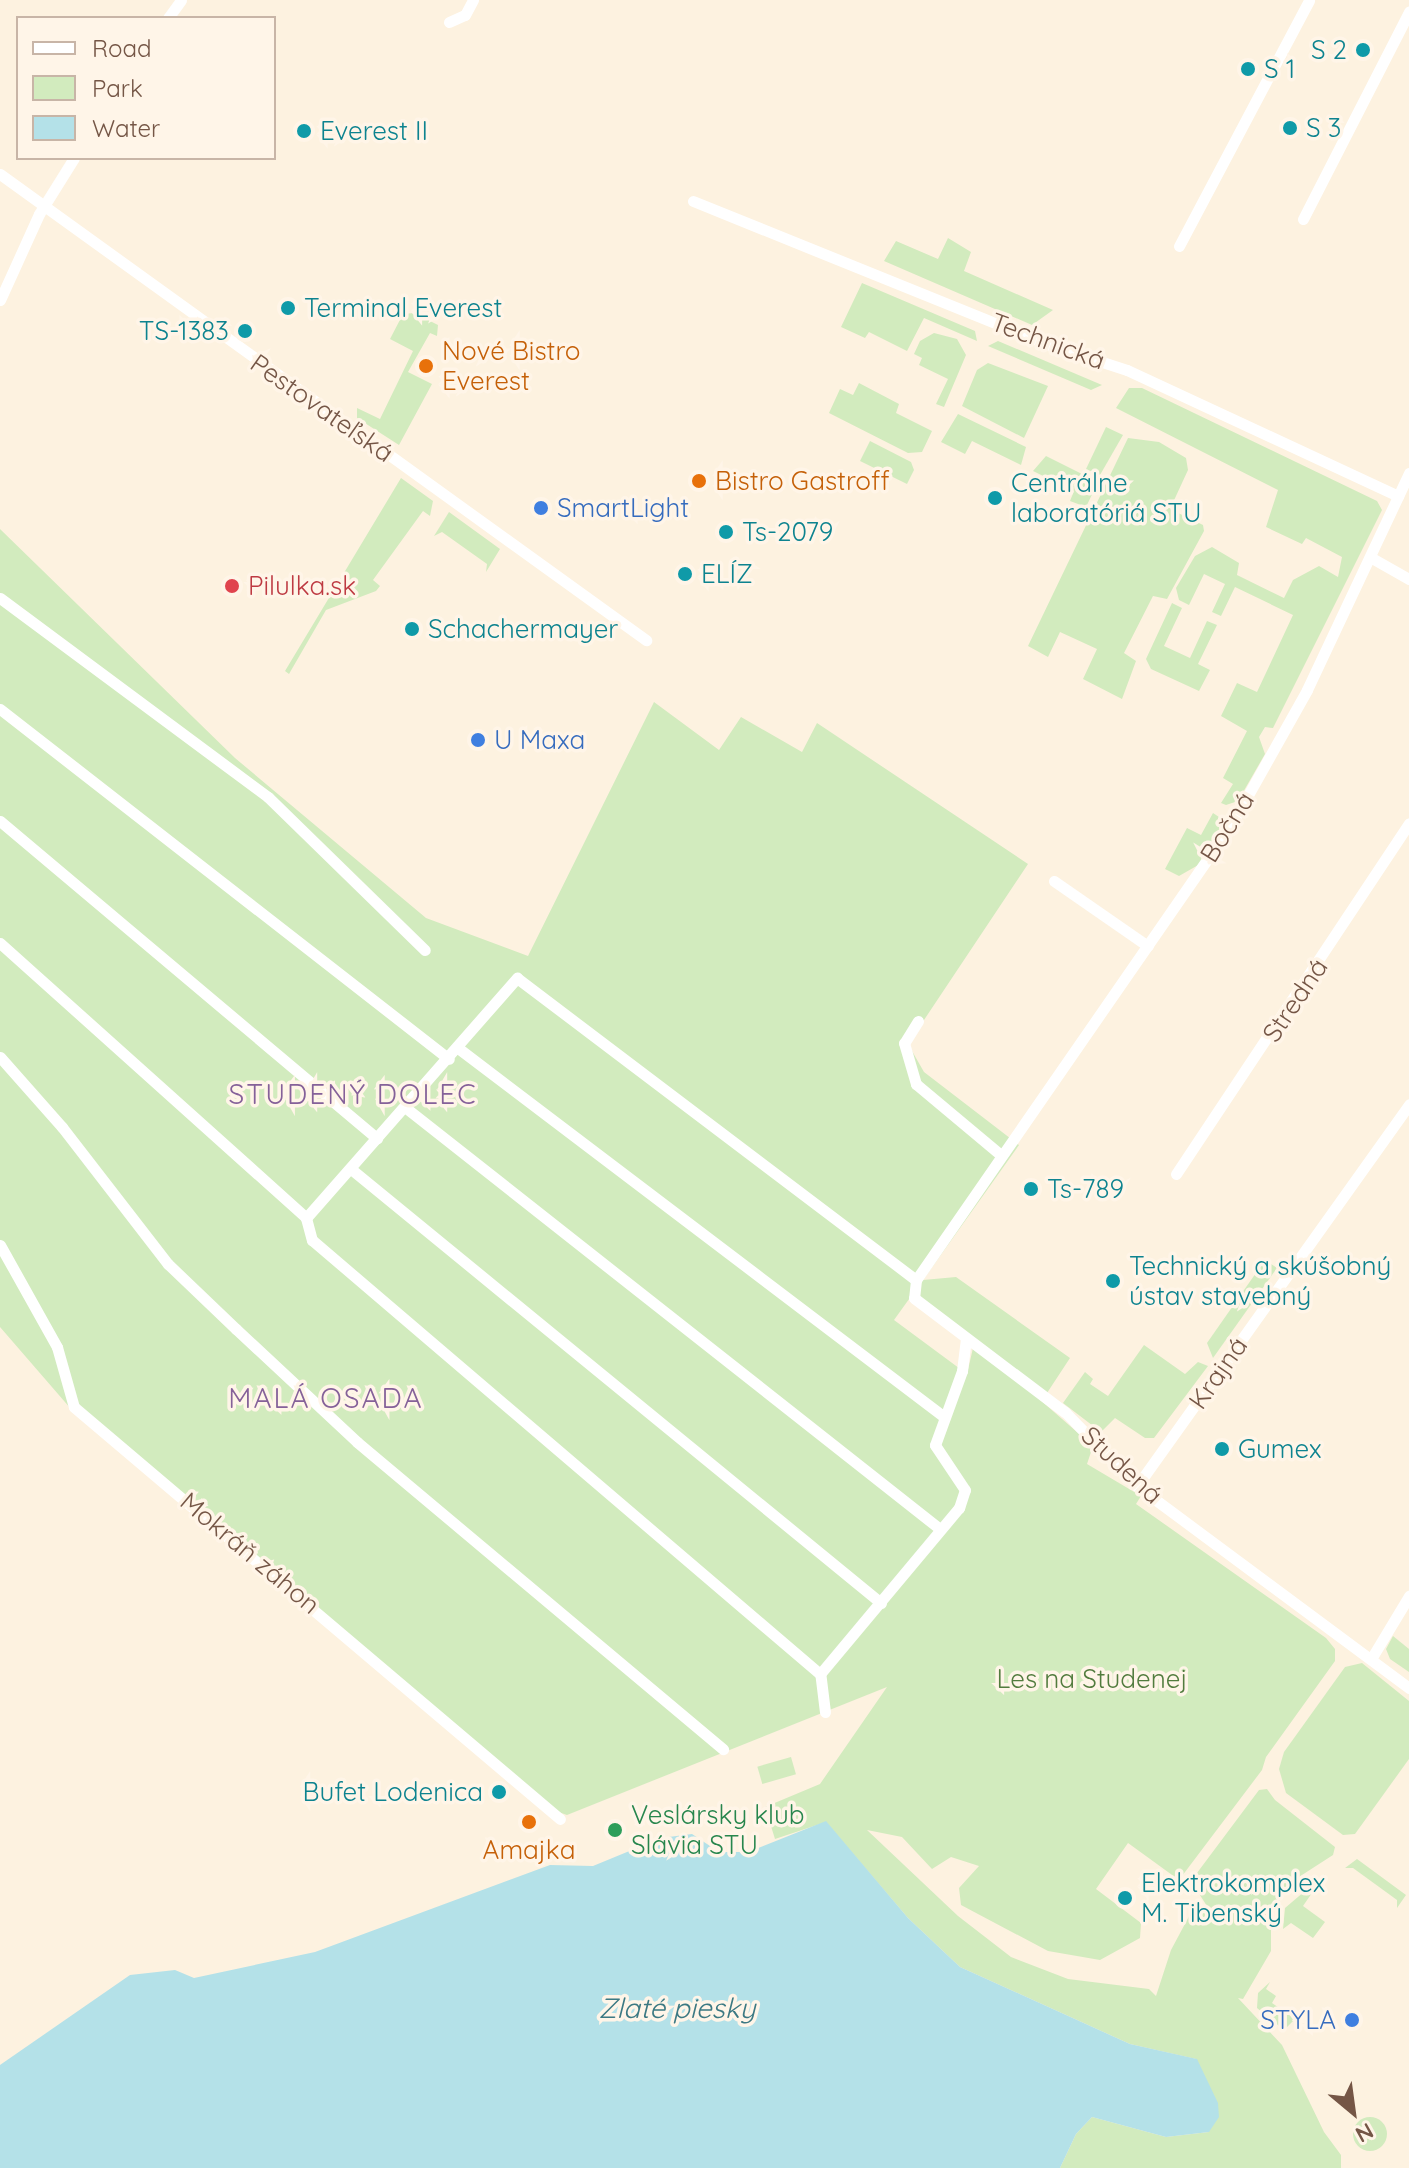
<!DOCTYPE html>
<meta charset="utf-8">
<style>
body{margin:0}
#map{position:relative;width:1409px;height:2168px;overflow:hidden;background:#fdf2e0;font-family:Quicksand,sans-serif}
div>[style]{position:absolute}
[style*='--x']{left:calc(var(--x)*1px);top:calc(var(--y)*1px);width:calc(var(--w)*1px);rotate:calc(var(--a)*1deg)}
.green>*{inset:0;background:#d2ebbe;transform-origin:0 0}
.round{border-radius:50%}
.water>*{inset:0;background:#b4e1e8}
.minor>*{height:11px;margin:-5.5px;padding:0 5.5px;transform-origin:5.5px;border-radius:5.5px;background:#fff}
.dots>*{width:22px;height:22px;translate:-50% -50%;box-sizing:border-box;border:4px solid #fff5e8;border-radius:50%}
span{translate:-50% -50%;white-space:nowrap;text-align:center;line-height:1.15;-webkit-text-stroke:7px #fff5e8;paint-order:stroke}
.culture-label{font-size:26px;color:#0d838f}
.right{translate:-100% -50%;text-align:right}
.left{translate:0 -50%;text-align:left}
.street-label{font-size:26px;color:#755646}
.food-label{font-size:26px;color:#c56008}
.shop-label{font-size:26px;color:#366cbe}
.health-label{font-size:26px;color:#be3a42}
.park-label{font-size:26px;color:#527c3e}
.leisure-label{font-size:26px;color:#27864d}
.neighbourhood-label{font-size:28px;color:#856199;letter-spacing:2px}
.water-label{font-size:28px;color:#3c7983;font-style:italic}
.legend{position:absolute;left:16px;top:16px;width:260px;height:144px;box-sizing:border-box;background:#fff5e8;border:2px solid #c8b5a7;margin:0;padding:10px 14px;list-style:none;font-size:24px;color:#755646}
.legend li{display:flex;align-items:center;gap:16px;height:40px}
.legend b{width:40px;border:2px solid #c8b5a7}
.north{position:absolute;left:1313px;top:2072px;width:80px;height:80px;-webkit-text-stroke:6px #fff5e8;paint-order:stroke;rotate:151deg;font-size:22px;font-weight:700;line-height:32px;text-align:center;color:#755646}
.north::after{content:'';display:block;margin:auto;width:28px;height:36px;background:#755646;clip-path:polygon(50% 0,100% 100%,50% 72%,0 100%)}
</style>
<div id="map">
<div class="green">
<i style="clip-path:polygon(948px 238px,971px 252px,964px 271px,1053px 310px,1032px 325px,884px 261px,896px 241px,938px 259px)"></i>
<i style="clip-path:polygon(862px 283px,975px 331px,977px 341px,924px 318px,907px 351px,869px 332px,865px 338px,841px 327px)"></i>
<i style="clip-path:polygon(414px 313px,438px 325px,437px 336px,430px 333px,408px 372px,432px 384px,399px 445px,357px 418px,357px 408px,380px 419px,413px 351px,390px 339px,403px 314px)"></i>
<i style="clip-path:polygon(934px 333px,957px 339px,966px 355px,944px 407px,936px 404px,948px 379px,919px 365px,922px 358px,914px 354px,920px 341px)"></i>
<i style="clip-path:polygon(998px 341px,1102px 385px,1091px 390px,988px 346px)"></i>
<i style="clip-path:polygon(988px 363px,1048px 386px,1024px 438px,962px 406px,977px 370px)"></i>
<i style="clip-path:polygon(859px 383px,899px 404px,896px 413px,932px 431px,922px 452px,908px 453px,829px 413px,840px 389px,853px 395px)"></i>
<i style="clip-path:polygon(1129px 388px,1142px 388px,1377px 501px,1382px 510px,1273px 728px,1265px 727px,1259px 737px,1265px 754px,1238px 801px,1226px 805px,1221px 803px,1233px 784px,1223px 778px,1247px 731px,1221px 716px,1237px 683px,1257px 692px,1293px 615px,1235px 587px,1221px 616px,1212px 612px,1225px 584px,1204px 574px,1189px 605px,1179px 600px,1176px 588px,1195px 556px,1212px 547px,1239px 563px,1237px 575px,1284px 598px,1293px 580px,1319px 566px,1338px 577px,1342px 557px,1306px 538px,1302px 544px,1266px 527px,1278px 490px,1116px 408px)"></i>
<i style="clip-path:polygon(958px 414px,1026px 447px,1021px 465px,972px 441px,965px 454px,941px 442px)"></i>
<i style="clip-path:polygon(1106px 427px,1123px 435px,1100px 475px,1086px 469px)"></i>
<i style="clip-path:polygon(1128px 438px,1159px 442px,1186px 458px,1188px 470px,1170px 509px,1203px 525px,1204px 531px,1167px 599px,1153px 596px,1124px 653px,1136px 661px,1122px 699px,1083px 679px,1097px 649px,1060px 632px,1048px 657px,1028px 646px)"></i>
<i style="clip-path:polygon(870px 441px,911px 462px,914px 470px,907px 484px,860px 461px)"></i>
<i style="clip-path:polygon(1046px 456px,1098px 482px,1086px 507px,1070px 501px,1074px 491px,1033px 471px)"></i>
<i style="clip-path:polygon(401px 478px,433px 501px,430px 516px,423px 511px,373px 580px,380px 586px,376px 591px,326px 610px,289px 674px,285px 671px)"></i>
<i style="clip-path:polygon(449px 512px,500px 549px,486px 572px,487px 564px,442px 532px,434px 536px)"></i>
<i style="clip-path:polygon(0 529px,235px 758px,426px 918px,528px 956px,654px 702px,719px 750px,741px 717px,802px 752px,817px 723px,1028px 864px,908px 1044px,924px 1072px,1019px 1145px,923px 1280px,956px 1277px,1070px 1358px,1047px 1393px,918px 1296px,917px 1288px,894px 1320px,967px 1374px,973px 1348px,1030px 1391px,1093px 1446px,1087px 1464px,1141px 1496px,1136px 1504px,1326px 1638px,1335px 1649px,1335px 1661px,1266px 1757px,1262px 1770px,1179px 1880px,1128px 1843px,1096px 1889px,1141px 1923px,1140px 1938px,1100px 1960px,1048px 1951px,961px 1905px,959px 1888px,979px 1866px,951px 1857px,932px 1869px,902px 1837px,867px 1830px,958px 1916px,1011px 1957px,1068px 1979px,1149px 1989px,1156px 1996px,1171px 1950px,1194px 1907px,1212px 1914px,1191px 1881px,1259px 1790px,1267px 1789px,1275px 1800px,1335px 1847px,1333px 1855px,1302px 1875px,1278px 1902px,1271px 1915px,1271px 1951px,1243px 1999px,1238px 1998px,1282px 2045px,1324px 2132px,1341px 2155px,1341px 2168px,1060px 2168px,1076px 2134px,1092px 2117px,1166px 2137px,1209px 2132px,1196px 2059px,1130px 2044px,960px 1967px,908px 1918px,826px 1822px,775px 1839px,765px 1807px,820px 1784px,887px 1687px,567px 1815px,538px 1805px,71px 1409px,0 1327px)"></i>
<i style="clip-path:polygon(1172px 603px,1182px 608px,1164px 646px,1190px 658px,1207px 621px,1217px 625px,1198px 664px,1210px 670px,1199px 691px,1151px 669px,1146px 659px)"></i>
<i style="clip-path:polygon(1213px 813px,1219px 817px,1219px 835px,1200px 864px,1179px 876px,1165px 869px,1187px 828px,1201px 835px)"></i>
<i style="clip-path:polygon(1265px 1260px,1277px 1268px,1213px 1358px,1207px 1343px)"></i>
<i style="clip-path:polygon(1144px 1345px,1185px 1374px,1198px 1362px,1208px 1366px,1154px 1438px,1145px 1438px,1115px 1418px,1101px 1432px,1063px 1403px,1085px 1372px,1093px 1379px,1090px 1384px,1108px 1396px)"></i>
<i style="clip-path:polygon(1393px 1636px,1409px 1649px,1409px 1672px,1390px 1659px,1386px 1649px)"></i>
<i style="clip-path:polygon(1362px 1663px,1409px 1701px,1409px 1759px,1355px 1834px,1343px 1835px,1286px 1793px,1279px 1769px,1284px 1752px,1345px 1667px)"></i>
<i style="left:791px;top:1757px;width:18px;height:35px;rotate:74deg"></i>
<i style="clip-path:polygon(1357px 1859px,1406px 1895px,1397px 1908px,1397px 1900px,1353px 1868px,1345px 1868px)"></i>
<i style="clip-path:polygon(1325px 1874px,1303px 1906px,1325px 1922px,1313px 1938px,1291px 1923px,1283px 1929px,1285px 1908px)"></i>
<i style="clip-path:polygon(1270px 1982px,1266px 1989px,1276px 1996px,1272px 2003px,1295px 2019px,1284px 2030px,1257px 2008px,1258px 1993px)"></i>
<i class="round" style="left:1353px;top:2117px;width:34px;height:34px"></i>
</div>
<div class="water">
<i style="clip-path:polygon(826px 1821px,908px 1918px,960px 1967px,1130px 2044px,1197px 2059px,1218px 2103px,1219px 2117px,1209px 2132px,1166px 2137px,1092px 2117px,1076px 2134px,1060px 2168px,0 2168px,0 2065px,130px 1975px,175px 1970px,194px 1978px,315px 1952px,550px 1865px,593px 1866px,661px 1838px,692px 1834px,719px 1852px,748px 1852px)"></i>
</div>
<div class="minor">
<i style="--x:168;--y:18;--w:22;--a:-54"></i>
<i style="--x:449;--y:22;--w:17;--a:-24"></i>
<i style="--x:465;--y:15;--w:17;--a:-62"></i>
<i style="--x:0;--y:174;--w:797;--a:35.81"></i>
<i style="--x:693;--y:201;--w:382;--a:22"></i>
<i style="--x:1047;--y:344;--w:84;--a:18"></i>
<i style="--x:1127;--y:370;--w:299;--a:24.9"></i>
<i style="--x:1303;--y:219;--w:233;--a:-62.9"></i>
<i style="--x:1179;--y:246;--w:278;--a:-62.1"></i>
<i style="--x:0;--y:300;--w:94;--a:-65.6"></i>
<i style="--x:39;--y:214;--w:66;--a:-58"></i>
<i style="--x:1409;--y:473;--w:240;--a:115.2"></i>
<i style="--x:1307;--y:690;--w:151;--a:119.3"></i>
<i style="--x:1233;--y:822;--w:557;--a:124.69"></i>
<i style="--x:916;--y:1280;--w:18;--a:96"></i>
<i style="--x:914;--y:1298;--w:189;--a:37.1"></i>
<i style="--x:1065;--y:1412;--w:103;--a:45.8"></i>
<i style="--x:1137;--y:1486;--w:339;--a:36.6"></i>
<i style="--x:1370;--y:557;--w:45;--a:29.4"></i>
<i style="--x:0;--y:598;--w:334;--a:36.6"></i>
<i style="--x:268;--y:797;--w:219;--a:44.3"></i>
<i style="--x:0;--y:709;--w:569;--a:37.94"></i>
<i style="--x:0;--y:821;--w:493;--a:40.1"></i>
<i style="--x:1054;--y:881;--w:114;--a:34.7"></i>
<i style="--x:0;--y:943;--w:411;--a:41.9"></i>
<i style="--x:306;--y:1218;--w:23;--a:75"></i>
<i style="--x:312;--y:1240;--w:668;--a:40.51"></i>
<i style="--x:918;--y:1021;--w:26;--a:122"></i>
<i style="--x:904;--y:1043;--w:43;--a:73.7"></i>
<i style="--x:916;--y:1084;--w:111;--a:39.9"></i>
<i style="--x:458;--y:1048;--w:609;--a:37.19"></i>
<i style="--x:0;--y:1057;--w:94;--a:48.5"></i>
<i style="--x:62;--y:1127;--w:173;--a:52.3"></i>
<i style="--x:168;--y:1264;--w:94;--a:43.7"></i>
<i style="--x:236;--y:1329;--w:166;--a:43"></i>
<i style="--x:357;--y:1442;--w:478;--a:40"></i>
<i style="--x:406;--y:1108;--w:680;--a:38.25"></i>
<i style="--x:351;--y:1169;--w:685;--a:39.31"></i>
<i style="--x:1176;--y:1174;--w:421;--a:-56.4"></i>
<i style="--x:306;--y:1218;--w:320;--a:-48.7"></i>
<i style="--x:517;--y:978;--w:500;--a:37.12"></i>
<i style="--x:0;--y:1245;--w:117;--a:60.8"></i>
<i style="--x:57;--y:1347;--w:62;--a:74.2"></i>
<i style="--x:74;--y:1407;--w:637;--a:40.29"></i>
<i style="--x:1137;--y:1486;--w:469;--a:-54.5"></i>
<i style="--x:1371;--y:1659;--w:74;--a:-58.9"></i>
<i style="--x:825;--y:1712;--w:38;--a:-97"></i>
<i style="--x:820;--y:1674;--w:217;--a:-50.1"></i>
<i style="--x:959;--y:1508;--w:19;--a:-72"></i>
<i style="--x:965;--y:1490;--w:54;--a:-123.7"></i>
<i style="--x:935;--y:1445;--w:79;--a:-70"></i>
<i style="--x:962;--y:1371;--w:33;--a:-83"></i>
</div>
<div class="dots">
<i style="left:1363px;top:50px;background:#0f9aa8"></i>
<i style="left:1248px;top:69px;background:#0f9aa8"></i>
<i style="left:1290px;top:128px;background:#0f9aa8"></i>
<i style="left:304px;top:131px;background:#0f9aa8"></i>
<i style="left:288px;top:308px;background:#0f9aa8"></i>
<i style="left:245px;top:331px;background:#0f9aa8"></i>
<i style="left:426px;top:366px;background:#e8710a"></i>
<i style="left:699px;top:481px;background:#e8710a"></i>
<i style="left:995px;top:498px;background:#0f9aa8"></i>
<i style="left:541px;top:508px;background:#3f7fe0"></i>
<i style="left:726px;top:532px;background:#0f9aa8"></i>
<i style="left:685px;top:574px;background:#0f9aa8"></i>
<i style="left:232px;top:586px;background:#e0444e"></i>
<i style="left:412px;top:629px;background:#0f9aa8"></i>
<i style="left:478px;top:740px;background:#3f7fe0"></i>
<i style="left:1031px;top:1189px;background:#0f9aa8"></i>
<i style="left:1113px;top:1281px;background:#0f9aa8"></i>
<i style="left:1222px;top:1449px;background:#0f9aa8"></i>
<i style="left:499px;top:1792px;background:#0f9aa8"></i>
<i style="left:529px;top:1822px;background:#e8710a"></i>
<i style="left:615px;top:1830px;background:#2e9e5b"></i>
<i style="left:1125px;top:1898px;background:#0f9aa8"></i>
<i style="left:1352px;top:2020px;background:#3f7fe0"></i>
</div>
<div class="culture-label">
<span class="right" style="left:1347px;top:50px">S 2</span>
<span class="left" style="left:1264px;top:69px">S 1</span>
<span class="left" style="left:1306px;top:128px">S 3</span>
<span class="left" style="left:320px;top:131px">Everest II</span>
<span class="left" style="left:304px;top:308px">Terminal Everest</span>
<span class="right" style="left:229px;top:331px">TS-1383</span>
<span class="left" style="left:1011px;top:498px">Centrálne<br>laboratóriá STU</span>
<span class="left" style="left:742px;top:532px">Ts-2079</span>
<span class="left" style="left:701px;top:574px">ELÍZ</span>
<span class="left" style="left:428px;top:629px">Schachermayer</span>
<span class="left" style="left:1047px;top:1189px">Ts-789</span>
<span class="left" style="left:1129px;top:1281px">Technický a skúšobný<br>ústav stavebný</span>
<span class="left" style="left:1238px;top:1449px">Gumex</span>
<span class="right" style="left:483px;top:1792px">Bufet Lodenica</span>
<span class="left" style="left:1141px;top:1898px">Elektrokomplex<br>M. Tibenský</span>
</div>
<div class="street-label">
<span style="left:1048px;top:341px;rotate:20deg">Technická</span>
<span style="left:322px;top:408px;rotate:35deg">Pestovateľská</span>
<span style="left:1227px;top:827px;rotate:-58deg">Bočná</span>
<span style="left:1295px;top:1000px;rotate:-56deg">Stredná</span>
<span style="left:1218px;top:1373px;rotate:-55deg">Krajná</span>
<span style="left:1122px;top:1465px;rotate:43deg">Studená</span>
<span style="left:250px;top:1553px;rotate:40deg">Mokráň záhon</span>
</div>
<div class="food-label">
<span class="left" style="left:442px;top:366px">Nové Bistro<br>Everest</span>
<span class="left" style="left:715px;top:481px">Bistro Gastroff</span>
<span style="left:529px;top:1850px">Amajka</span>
</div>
<div class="shop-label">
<span class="left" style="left:557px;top:508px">SmartLight</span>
<span class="left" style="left:494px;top:740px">U Maxa</span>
<span class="right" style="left:1336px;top:2020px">STYLA</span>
</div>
<div class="health-label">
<span class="left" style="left:248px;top:586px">Pilulka.sk</span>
</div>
<div class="park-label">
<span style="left:1092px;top:1679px">Les na Studenej</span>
</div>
<div class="leisure-label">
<span class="left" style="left:631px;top:1830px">Veslársky klub<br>Slávia STU</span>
</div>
<div class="neighbourhood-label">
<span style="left:353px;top:1094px">STUDENÝ DOLEC</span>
<span style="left:326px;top:1398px">MALÁ OSADA</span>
</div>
<div class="water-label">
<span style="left:677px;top:2008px">Zlaté piesky</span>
</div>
<ul class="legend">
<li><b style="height:10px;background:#fff"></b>Road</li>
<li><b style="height:22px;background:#d2ebbe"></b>Park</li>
<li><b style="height:22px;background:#b4e1e8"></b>Water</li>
</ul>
<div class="north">N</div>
</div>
